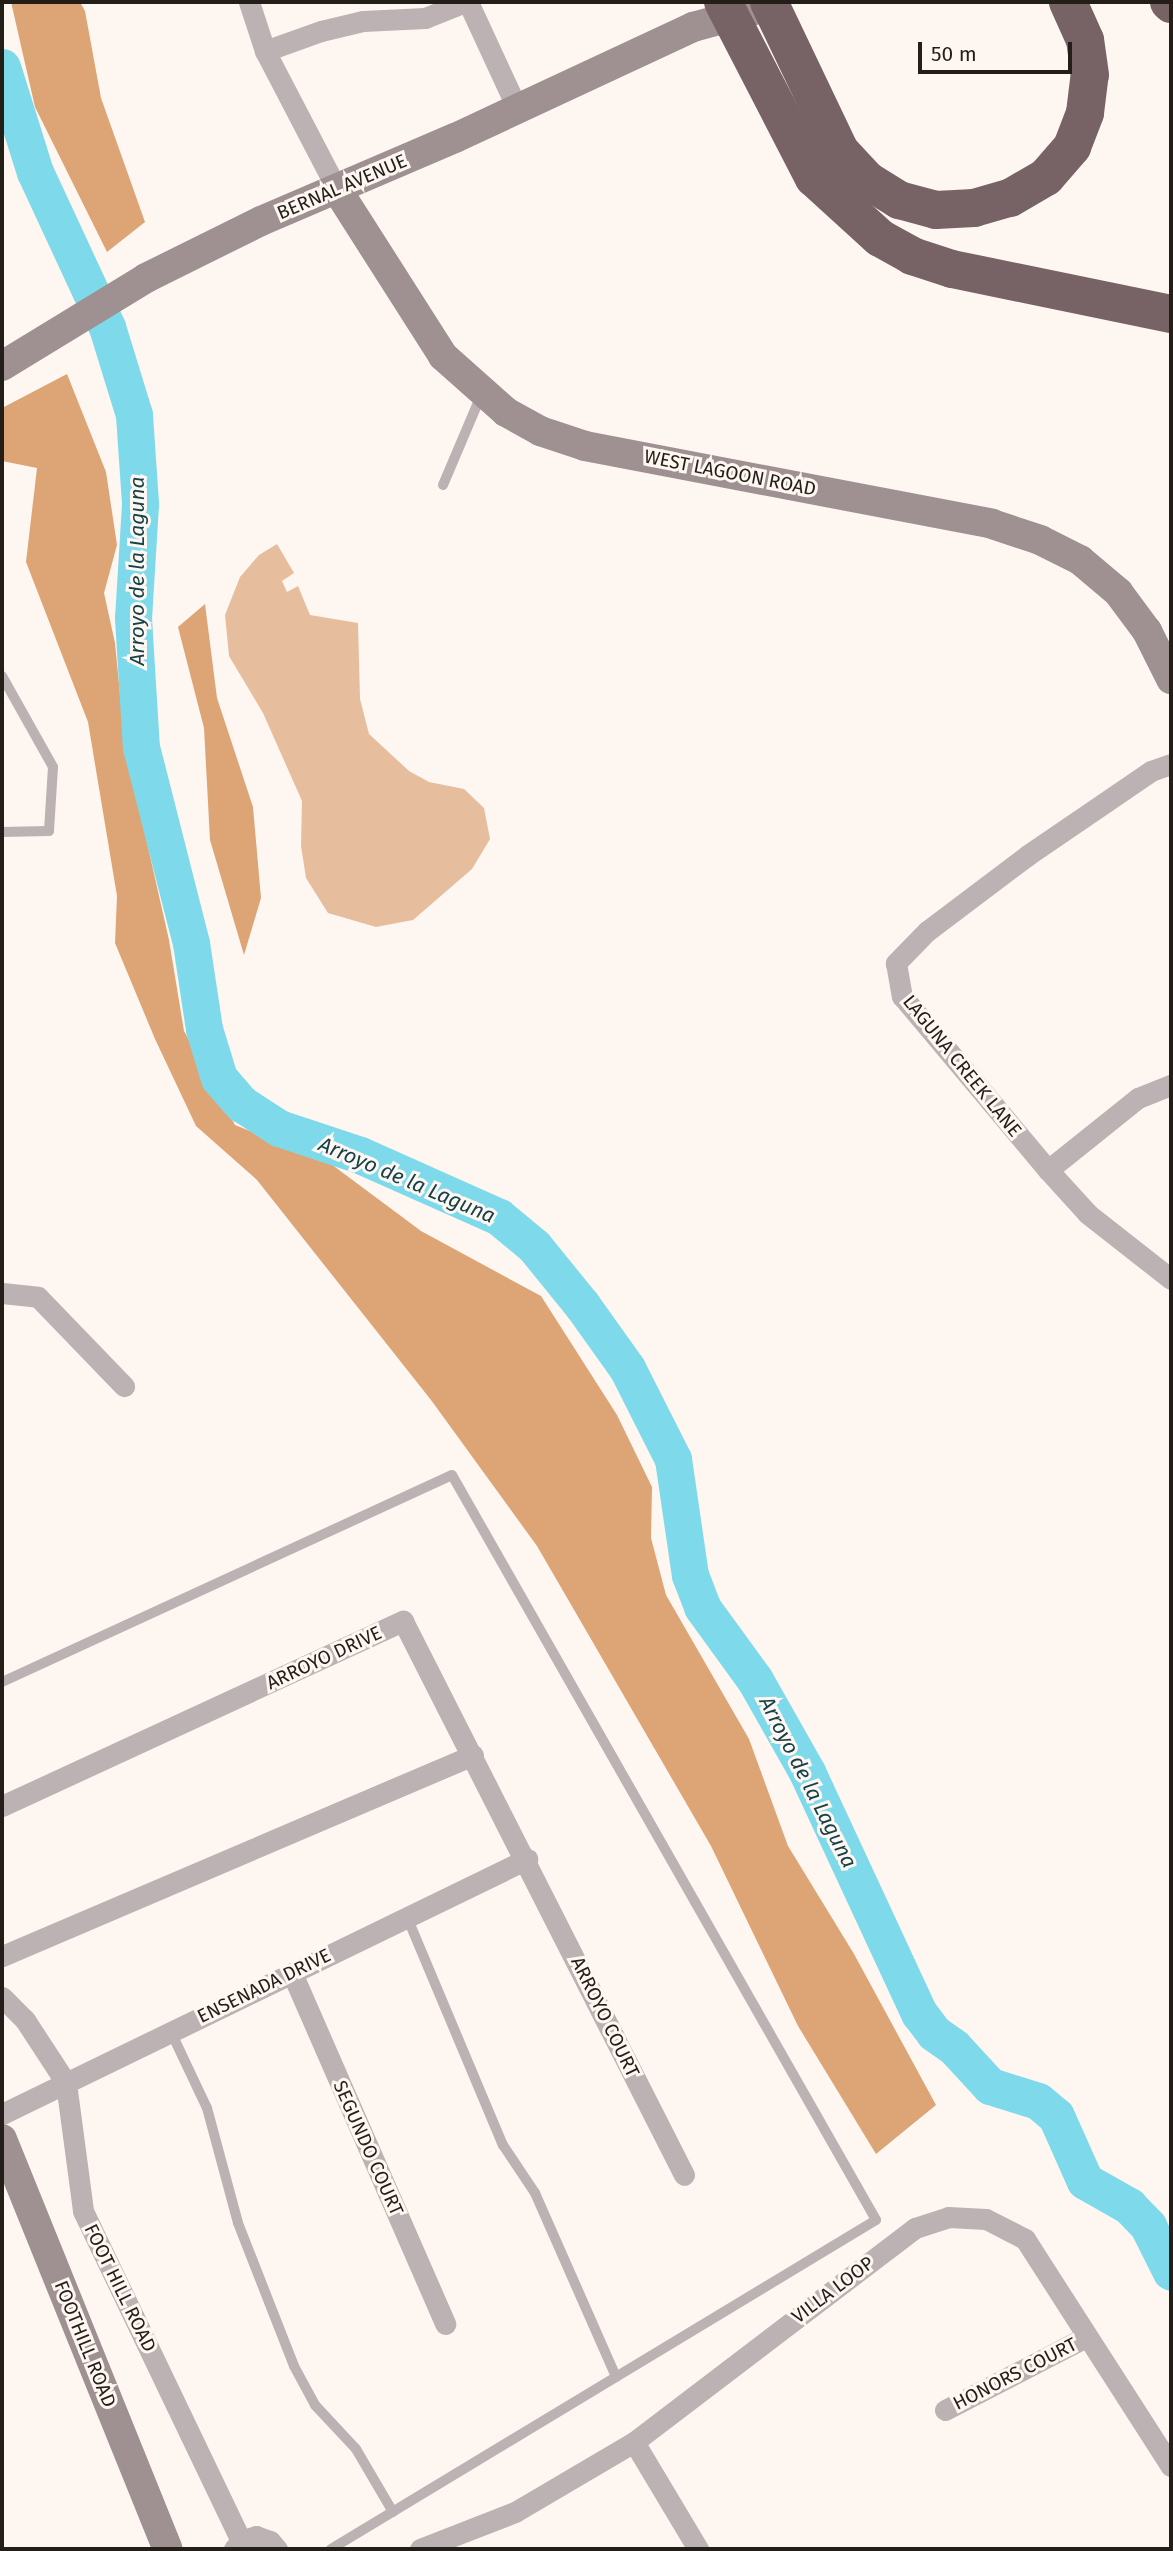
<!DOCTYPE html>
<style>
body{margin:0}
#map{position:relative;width:1173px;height:2551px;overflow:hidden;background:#fdf6f1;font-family:"Fira Sans",sans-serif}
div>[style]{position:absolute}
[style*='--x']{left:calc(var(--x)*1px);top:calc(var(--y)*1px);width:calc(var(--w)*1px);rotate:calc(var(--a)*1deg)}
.green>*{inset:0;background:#e6be9e}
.forest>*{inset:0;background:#dda576}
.river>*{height:37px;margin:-18.5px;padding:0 18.5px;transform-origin:18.5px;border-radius:18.5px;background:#7edaea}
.lane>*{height:10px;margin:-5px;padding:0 5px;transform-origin:5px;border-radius:5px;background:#bcb2b3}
.street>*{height:21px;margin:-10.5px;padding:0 10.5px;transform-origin:10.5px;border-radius:10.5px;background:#bcb2b3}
.secondary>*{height:30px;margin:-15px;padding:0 15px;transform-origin:15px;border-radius:15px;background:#9f9091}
.highway>*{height:38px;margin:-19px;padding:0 19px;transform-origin:19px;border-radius:19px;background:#776365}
span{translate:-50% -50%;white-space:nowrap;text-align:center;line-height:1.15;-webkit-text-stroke:6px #fdf6f1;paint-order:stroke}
.street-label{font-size:19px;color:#241e19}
.water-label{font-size:21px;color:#154148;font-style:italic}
.frame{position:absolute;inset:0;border:4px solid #241e19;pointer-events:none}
.scale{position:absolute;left:918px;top:42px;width:154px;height:32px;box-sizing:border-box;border:4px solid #241e19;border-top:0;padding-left:9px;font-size:21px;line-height:24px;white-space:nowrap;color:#241e19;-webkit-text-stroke:5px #fdf6f1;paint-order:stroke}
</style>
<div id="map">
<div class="green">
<i style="clip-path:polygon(277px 544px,294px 573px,282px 581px,287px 592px,298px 586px,310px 615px,358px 623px,360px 699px,369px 734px,409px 771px,429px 782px,464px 789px,484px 808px,490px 839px,472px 869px,413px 920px,376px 927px,328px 913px,306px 878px,301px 846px,302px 801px,263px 713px,229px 656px,225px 615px,240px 577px,259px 555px)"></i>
</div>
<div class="forest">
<i style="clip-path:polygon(11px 2px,80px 2px,85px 11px,101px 98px,145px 222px,107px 252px,35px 107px)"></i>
<i style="clip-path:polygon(67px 374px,106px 472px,117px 545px,104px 593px,115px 643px,125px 745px,169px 940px,184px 1031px,235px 1125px,331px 1164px,421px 1231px,541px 1296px,617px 1415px,652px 1487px,651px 1538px,666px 1595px,749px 1739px,788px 1846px,854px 1954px,936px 2105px,876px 2154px,798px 2026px,711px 1846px,537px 1546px,431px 1400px,257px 1180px,196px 1126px,155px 1039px,115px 943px,117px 896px,88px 722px,26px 562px,37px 468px,2px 461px,2px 408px)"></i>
<i style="clip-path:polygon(205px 604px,217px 698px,253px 807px,261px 898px,244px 955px,210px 840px,204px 728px,178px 627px)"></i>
</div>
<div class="river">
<i style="--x:2;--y:67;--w:110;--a:72.6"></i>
<i style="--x:35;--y:172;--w:171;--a:65.1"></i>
<i style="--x:107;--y:327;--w:92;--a:72.9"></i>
<i style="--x:134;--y:415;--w:89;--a:86.1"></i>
<i style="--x:140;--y:504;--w:114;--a:93.5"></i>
<i style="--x:133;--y:618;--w:129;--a:86.5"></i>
<i style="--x:141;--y:747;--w:202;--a:75.7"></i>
<i style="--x:191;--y:943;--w:87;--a:81.4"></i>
<i style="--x:204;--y:1029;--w:51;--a:73"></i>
<i style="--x:219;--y:1078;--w:35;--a:49"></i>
<i style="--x:242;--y:1104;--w:44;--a:33"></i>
<i style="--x:279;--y:1128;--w:85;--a:18.4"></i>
<i style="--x:360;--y:1155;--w:152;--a:24"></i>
<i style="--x:499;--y:1217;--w:45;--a:39.6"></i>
<i style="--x:534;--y:1246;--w:76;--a:50.9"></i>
<i style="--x:582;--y:1305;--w:77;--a:54.5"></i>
<i style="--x:627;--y:1368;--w:102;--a:63.2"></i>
<i style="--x:673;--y:1459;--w:117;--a:81.7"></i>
<i style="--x:690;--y:1575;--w:34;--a:69"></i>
<i style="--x:702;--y:1607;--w:90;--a:54"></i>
<i style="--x:755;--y:1680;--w:106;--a:60.5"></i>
<i style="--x:807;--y:1772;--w:266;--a:65.1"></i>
<i style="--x:919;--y:2013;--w:25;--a:53"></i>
<i style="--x:934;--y:2033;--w:24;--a:35"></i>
<i style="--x:954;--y:2047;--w:53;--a:47.3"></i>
<i style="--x:990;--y:2086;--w:50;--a:17.4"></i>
<i style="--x:1038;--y:2101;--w:23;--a:40"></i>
<i style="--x:1056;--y:2116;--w:71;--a:66"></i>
<i style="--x:1085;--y:2181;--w:51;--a:29.6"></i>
<i style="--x:1129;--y:2206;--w:28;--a:46"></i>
<i style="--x:1148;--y:2226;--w:51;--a:63.4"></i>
</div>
<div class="lane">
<i style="--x:443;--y:485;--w:100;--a:-67"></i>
<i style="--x:2;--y:676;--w:104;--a:60.7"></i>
<i style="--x:53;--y:767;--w:64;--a:93.6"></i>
<i style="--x:49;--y:831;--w:47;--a:178.8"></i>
<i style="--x:2;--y:1682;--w:495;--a:-24.7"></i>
<i style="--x:452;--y:1475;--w:857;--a:60.35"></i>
<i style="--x:876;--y:2220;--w:637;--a:148.88"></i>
<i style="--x:407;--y:1917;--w:247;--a:67.2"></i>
<i style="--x:503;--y:2145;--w:58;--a:56.3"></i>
<i style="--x:535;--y:2193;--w:201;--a:66.2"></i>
<i style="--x:171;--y:2032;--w:84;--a:64.7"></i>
<i style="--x:207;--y:2108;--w:119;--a:74.9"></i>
<i style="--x:238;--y:2223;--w:154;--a:68.6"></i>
<i style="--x:294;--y:2366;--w:44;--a:61.7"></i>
<i style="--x:315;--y:2405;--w:60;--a:47"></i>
<i style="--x:356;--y:2449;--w:73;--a:59.6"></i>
</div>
<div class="street">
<i style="--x:249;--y:2;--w:52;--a:71.9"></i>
<i style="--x:265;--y:51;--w:158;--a:62.5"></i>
<i style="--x:468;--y:2;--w:119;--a:65.2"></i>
<i style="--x:265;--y:51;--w:59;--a:-19.7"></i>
<i style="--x:321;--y:31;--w:43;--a:-13.4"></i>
<i style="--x:363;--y:21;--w:62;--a:-2.8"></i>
<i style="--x:425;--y:18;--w:43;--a:-21.8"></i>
<i style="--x:1171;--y:764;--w:21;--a:161"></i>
<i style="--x:1151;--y:771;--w:149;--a:145.7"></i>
<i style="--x:1028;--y:855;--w:126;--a:143"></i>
<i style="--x:927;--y:931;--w:45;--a:134.1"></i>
<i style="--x:896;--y:963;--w:34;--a:80"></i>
<i style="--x:902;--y:996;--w:227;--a:50"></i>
<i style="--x:1048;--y:1170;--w:59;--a:47.7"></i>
<i style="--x:1088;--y:1214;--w:105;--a:38.1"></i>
<i style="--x:1048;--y:1170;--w:115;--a:-38.7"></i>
<i style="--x:1138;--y:1098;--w:35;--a:-22"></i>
<i style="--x:2;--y:1293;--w:36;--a:6"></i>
<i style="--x:38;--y:1297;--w:124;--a:46"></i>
<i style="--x:2;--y:1806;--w:442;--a:-24.8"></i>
<i style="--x:403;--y:1621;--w:621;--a:63.1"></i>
<i style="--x:2;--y:1956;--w:512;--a:-23.11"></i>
<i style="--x:292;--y:1973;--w:383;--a:66.4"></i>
<i style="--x:2;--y:1997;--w:33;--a:45"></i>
<i style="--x:25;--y:2020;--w:75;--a:56.9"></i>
<i style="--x:66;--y:2083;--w:129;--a:82.4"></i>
<i style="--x:83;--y:2211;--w:366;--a:64.4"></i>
<i style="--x:2;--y:2114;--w:584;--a:-25.91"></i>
<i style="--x:945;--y:2410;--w:159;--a:-27.4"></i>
<i style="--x:634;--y:2442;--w:125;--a:59.1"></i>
<i style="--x:234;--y:2549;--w:11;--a:-49"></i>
<i style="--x:241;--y:2541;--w:16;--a:-18"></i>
<i style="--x:256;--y:2536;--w:15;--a:20"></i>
<i style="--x:270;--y:2541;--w:11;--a:49"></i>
<i style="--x:420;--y:2549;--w:102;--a:-21.3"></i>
<i style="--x:515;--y:2512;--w:138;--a:-30.5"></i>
<i style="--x:634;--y:2442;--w:353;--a:-37.3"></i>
<i style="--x:915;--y:2228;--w:35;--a:-18"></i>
<i style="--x:948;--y:2217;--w:38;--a:3"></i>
<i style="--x:986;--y:2219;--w:44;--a:27.1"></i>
<i style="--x:1025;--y:2239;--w:270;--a:57.3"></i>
</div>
<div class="secondary">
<i style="--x:338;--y:191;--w:196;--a:57.5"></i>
<i style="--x:443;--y:356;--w:84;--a:41.6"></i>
<i style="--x:506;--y:412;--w:39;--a:29"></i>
<i style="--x:540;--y:431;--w:47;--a:18.4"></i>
<i style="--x:585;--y:446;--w:414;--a:10.8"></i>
<i style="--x:992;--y:524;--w:51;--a:18.4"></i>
<i style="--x:1040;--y:540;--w:45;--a:26.6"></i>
<i style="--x:1080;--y:560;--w:50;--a:40.1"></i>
<i style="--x:1118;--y:592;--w:49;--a:53.4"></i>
<i style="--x:1147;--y:631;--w:54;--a:63.4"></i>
<i style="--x:2;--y:366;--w:169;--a:-31.4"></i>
<i style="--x:146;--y:278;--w:128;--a:-26.4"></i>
<i style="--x:261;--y:221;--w:211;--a:-23.2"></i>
<i style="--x:455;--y:138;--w:263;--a:-25"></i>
<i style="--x:693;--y:27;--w:61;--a:-15.2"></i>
<i style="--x:2;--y:2139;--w:442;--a:68"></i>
</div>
<div class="highway">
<i style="--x:723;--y:2;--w:198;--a:62.7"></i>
<i style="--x:814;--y:178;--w:89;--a:42.3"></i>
<i style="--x:880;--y:238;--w:37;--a:29"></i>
<i style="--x:912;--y:256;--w:42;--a:18"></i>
<i style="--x:952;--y:269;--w:224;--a:11.6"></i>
<i style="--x:769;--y:2;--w:165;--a:64.5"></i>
<i style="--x:840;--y:151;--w:40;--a:47"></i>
<i style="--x:867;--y:180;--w:38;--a:32"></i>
<i style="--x:899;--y:200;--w:38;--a:15"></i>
<i style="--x:936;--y:210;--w:38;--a:-3"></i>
<i style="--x:974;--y:208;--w:37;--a:-16"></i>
<i style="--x:1010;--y:198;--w:42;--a:-30.3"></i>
<i style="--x:1046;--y:177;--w:40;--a:-49"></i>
<i style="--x:1072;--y:147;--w:36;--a:-69"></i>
<i style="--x:1085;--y:113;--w:38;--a:-83"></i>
<i style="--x:1090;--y:75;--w:35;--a:-98"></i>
<i style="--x:1085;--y:40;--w:42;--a:-114.1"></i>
<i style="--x:1169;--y:2;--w:3;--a:45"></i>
</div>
<div class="street-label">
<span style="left:342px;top:187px;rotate:-23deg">BERNAL AVENUE</span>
<span style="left:730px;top:473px;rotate:11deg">WEST LAGOON ROAD</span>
<span style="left:962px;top:1066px;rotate:51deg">LAGUNA CREEK LANE</span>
<span style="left:324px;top:1658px;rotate:-25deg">ARROYO DRIVE</span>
<span style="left:264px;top:1986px;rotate:-26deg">ENSENADA DRIVE</span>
<span style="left:605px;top:2017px;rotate:64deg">ARROYO COURT</span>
<span style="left:368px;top:2148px;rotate:66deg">SEGUNDO COURT</span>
<span style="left:120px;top:2288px;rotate:64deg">FOOT HILL ROAD</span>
<span style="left:833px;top:2290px;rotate:-37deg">VILLA LOOP</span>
<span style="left:85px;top:2344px;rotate:68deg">FOOTHILL ROAD</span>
<span style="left:1015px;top:2374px;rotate:-27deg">HONORS COURT</span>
</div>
<div class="water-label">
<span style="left:137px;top:571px;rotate:-90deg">Arroyo de la Laguna</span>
<span style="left:407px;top:1180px;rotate:23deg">Arroyo de la Laguna</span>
<span style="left:808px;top:1782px;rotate:63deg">Arroyo de la Laguna</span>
</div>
<div class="frame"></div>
<div class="scale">50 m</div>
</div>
